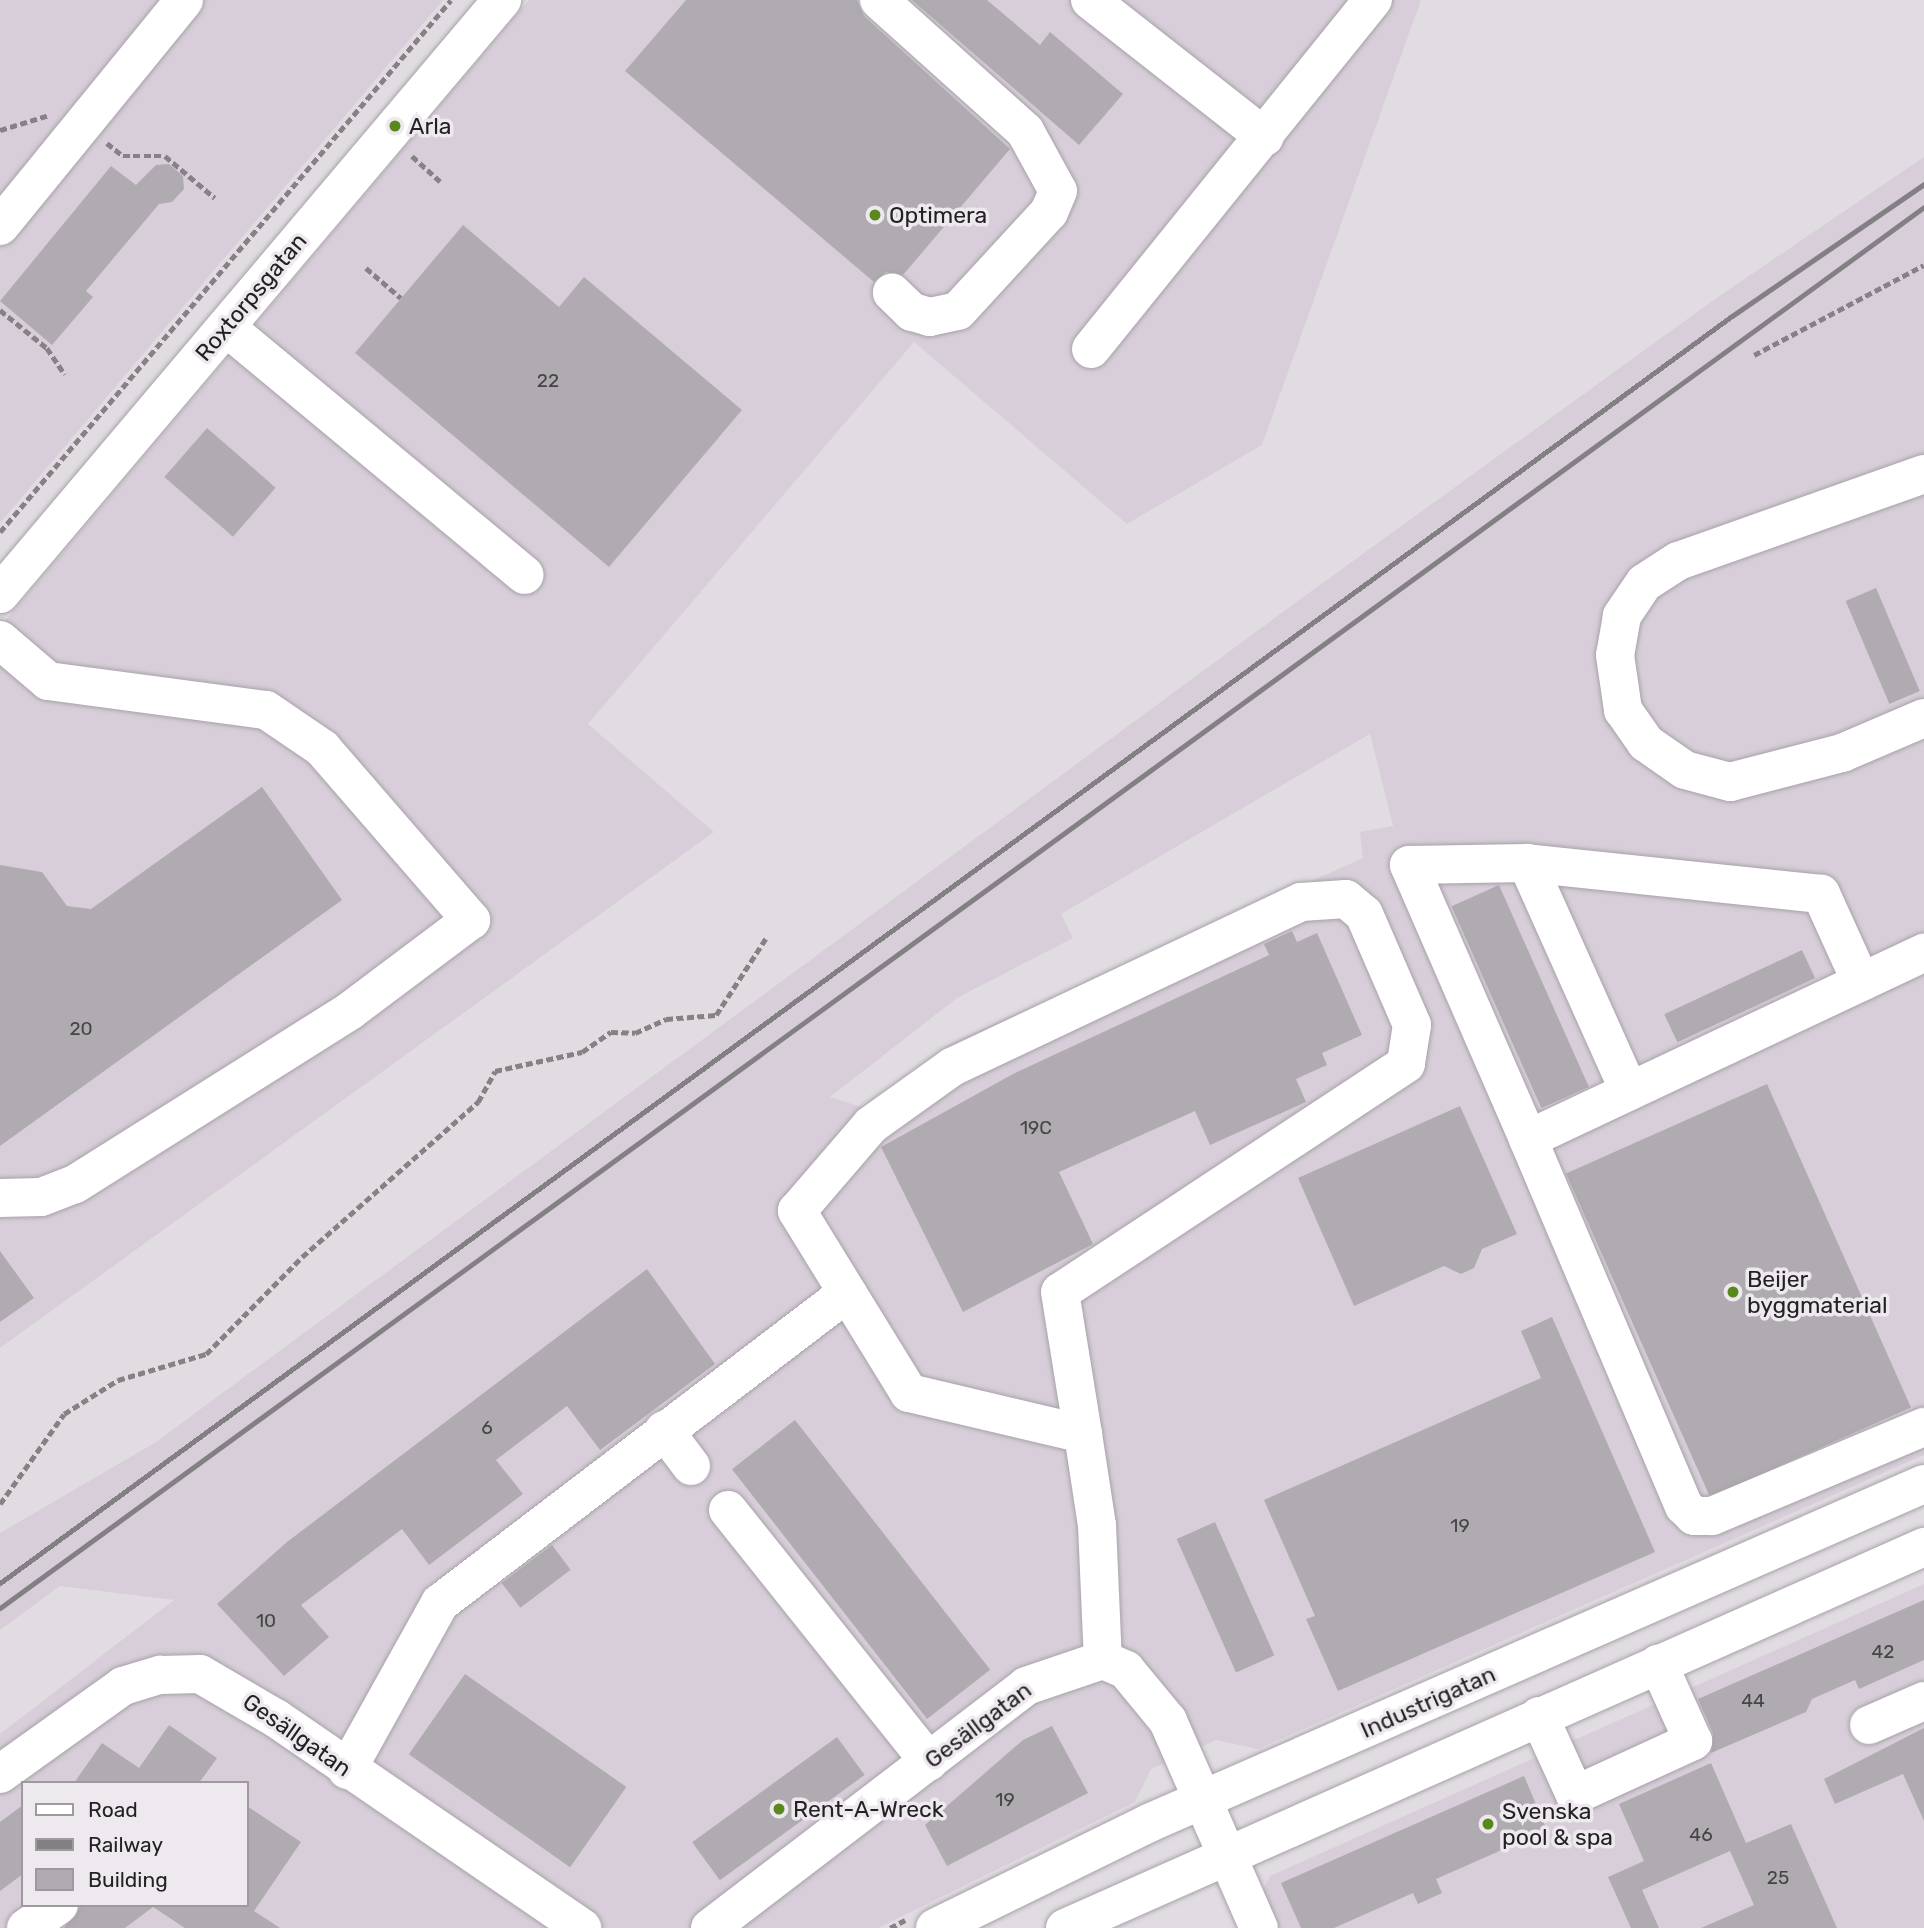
<!DOCTYPE html>
<meta charset="utf-8">
<style>
body{margin:0}
#map{position:relative;width:1924px;height:1928px;overflow:hidden;background:#e1dce2;font-family:Rubik,sans-serif}
div>[style]{position:absolute}
[style*='--x']{left:calc(var(--x)*1px);top:calc(var(--y)*1px);width:calc(var(--w)*1px);rotate:calc(var(--a)*1deg)}
.built>*{inset:0;background:#d8ceda}
.building>*{inset:0;background:#b0abb1;transform-origin:0 0}
.path>*{height:4.5px;margin-top:-2.25px;transform-origin:0;background:repeating-linear-gradient(90deg,#858185 0 7px,transparent 0 10.5px)}
.roads{filter:drop-shadow(0 0 2px #a7a2a8) drop-shadow(0 0 2px #a7a2a8)}
.minor>*{height:38px;margin:-19px;padding:0 19px;transform-origin:19px;border-radius:19px;background:#fff}
.major>*{height:38px;margin:-19px;padding:0 19px;transform-origin:19px;border-radius:19px;background:#fff}
.rail>*{height:5px;margin:-2.5px;padding:0 2.5px;transform-origin:2.5px;border-radius:2.5px;background:#838084}
.dots>*{width:19px;height:19px;translate:-50% -50%;box-sizing:border-box;border:4px solid #eee9ef;border-radius:50%}
span{translate:-50% -50%;white-space:nowrap;text-align:center;line-height:1.15;-webkit-text-stroke:7px #eee9ef;paint-order:stroke}
.number-label{font-size:19px;color:#464446}
.number-label span{-webkit-text-stroke-width:0}
.poi-label{font-size:23px;color:#232123}
.left{translate:0 -50%;text-align:left}
.street-label{font-size:23px;color:#232123}
.legend{position:absolute;left:21px;top:1781px;width:228px;height:126px;box-sizing:border-box;background:#eee9ef;border:2px solid #9d999d;margin:0;padding:9px 12px;list-style:none;font-size:21px;color:#232123}
.legend li{display:flex;align-items:center;gap:14px;height:35px}
.legend b{width:35px;border:2px solid #9d999d}
</style>
<div id="map">
<div class="built">
<i style="clip-path:polygon(0 0,443px 0,0 523px)"></i>
<i style="clip-path:polygon(529px 0,1421px 0,1262px 445px,1127px 524px,914px 342px,588px 724px,714px 832px,0 1348px,0 627px)"></i>
<i style="clip-path:polygon(evenodd,1924px 157px,1924px 1455px,1258px 1749px,1216px 1740px,1151px 1769px,1135px 1802px,878px 1928px,0 1928px,0 1734px,174px 1600px,60px 1586px,0 1630px,0 1533px,156px 1442px,1306px 595px,1715px 299px,1924px 157px,1370px 734px,1393px 826px,1360px 832px,1363px 858px,949px 1044px,867px 1109px,830px 1097px,957px 998px,1073px 938px,1061px 914px,1370px 734px,1924px 157px,23px 1783px,247px 1783px,247px 1905px,23px 1905px,23px 1783px)"></i>
<i style="clip-path:polygon(1924px 1584px,1924px 1928px,1274px 1928px,1260px 1896px,1270px 1876px)"></i>
</div>
<div class="building">
<i style="clip-path:polygon(686px 0,857px 0,864px 16px,1010px 149px,903px 275px,886px 272px,874px 282px,625px 71px)"></i>
<i style="clip-path:polygon(912px 0,987px 0,1040px 45px,1050px 32px,1123px 94px,1079px 145px)"></i>
<i style="clip-path:polygon(169px 164px,183px 176px,184px 189px,172px 202px,159px 204px,86px 291px,93px 297px,52px 345px,0 301px,111px 166px,136px 185px,156px 165px)"></i>
<i style="clip-path:polygon(463px 225px,559px 307px,584px 277px,742px 410px,609px 567px,355px 353px)"></i>
<i style="left:207px;top:428px;width:91px;height:65px;rotate:41deg"></i>
<i style="left:1876px;top:588px;width:112px;height:33px;rotate:67deg"></i>
<i style="clip-path:polygon(262px 787px,342px 900px,0 1146px,0 865px,42px 872px,67px 906px,91px 909px)"></i>
<i style="left:1499px;top:885px;width:221px;height:52px;rotate:66deg"></i>
<i style="clip-path:polygon(1292px 931px,1297px 942px,1317px 933px,1362px 1035px,1322px 1053px,1327px 1065px,1296px 1079px,1306px 1102px,1210px 1145px,1195px 1111px,1059px 1172px,1093px 1244px,963px 1312px,881px 1147px,1013px 1074px,1269px 955px,1264px 944px)"></i>
<i style="left:1802px;top:950px;width:31px;height:152px;rotate:65deg"></i>
<i style="left:1767px;top:1084px;width:354px;height:220px;rotate:66deg"></i>
<i style="clip-path:polygon(1460px 1106px,1517px 1234px,1482px 1249px,1474px 1268px,1461px 1274px,1444px 1266px,1354px 1306px,1298px 1178px)"></i>
<i style="clip-path:polygon(0 1251px,34px 1298px,0 1322px)"></i>
<i style="clip-path:polygon(647px 1269px,715px 1364px,600px 1450px,567px 1406px,496px 1460px,523px 1494px,429px 1565px,402px 1529px,301px 1605px,329px 1637px,284px 1676px,217px 1604px,287px 1542px)"></i>
<i style="clip-path:polygon(1552px 1317px,1655px 1552px,1338px 1691px,1306px 1619px,1315px 1616px,1264px 1500px,1541px 1378px,1521px 1331px)"></i>
<i style="left:795px;top:1420px;width:317px;height:80px;rotate:52deg"></i>
<i style="left:1215px;top:1522px;width:146px;height:42px;rotate:66deg"></i>
<i style="left:552px;top:1545px;width:31px;height:63px;rotate:53deg"></i>
<i style="clip-path:polygon(1924px 1600px,1924px 1660px,1859px 1689px,1855px 1680px,1812px 1699px,1806px 1712px,1711px 1753px,1713px 1733px,1698px 1699px)"></i>
<i style="left:465px;top:1674px;width:197px;height:98px;rotate:35deg"></i>
<i style="clip-path:polygon(169px 1725px,217px 1758px,199px 1783px,74px 1783px,102px 1743px,139px 1768px)"></i>
<i style="clip-path:polygon(1052px 1726px,1088px 1793px,947px 1866px,925px 1825px,1023px 1740px)"></i>
<i style="clip-path:polygon(1924px 1728px,1924px 1821px,1903px 1774px,1835px 1804px,1824px 1779px)"></i>
<i style="left:837px;top:1737px;width:47px;height:179px;rotate:54deg"></i>
<i style="clip-path:polygon(1711px 1763px,1746px 1843px,1791px 1824px,1837px 1928px,1701px 1928px,1754px 1905px,1730px 1851px,1642px 1890px,1659px 1928px,1631px 1928px,1608px 1877px,1644px 1861px,1619px 1804px)"></i>
<i style="clip-path:polygon(1524px 1776px,1547px 1830px,1436px 1879px,1442px 1893px,1418px 1904px,1413px 1893px,1334px 1928px,1301px 1928px,1281px 1883px)"></i>
<i style="clip-path:polygon(23px 1805px,23px 1874px,0 1891px,0 1822px)"></i>
<i style="clip-path:polygon(247px 1806px,301px 1842px,254px 1911px,280px 1928px,185px 1928px,153px 1907px,125px 1928px,64px 1928px,81px 1905px,247px 1906px)"></i>
</div>
<div class="path">
<i style="--x:0;--y:130;--w:51;--a:-17"></i>
<i style="--x:107;--y:143;--w:21;--a:39"></i>
<i style="--x:123;--y:156;--w:42;--a:0"></i>
<i style="--x:165;--y:156;--w:65;--a:40"></i>
<i style="--x:412;--y:156;--w:38;--a:42"></i>
<i style="--x:366;--y:268;--w:46;--a:40.6"></i>
<i style="--x:0;--y:310;--w:60;--a:39"></i>
<i style="--x:47;--y:348;--w:32;--a:56"></i>
<i style="--x:1754;--y:355;--w:192;--a:-27.9"></i>
<i style="--x:0;--y:532;--w:697;--a:-49.71"></i>
<i style="--x:0;--y:1504;--w:110;--a:-54.6"></i>
<i style="--x:64;--y:1414;--w:64;--a:-32.2"></i>
<i style="--x:118;--y:1380;--w:92;--a:-16.5"></i>
<i style="--x:206;--y:1354;--w:136;--a:-45.3"></i>
<i style="--x:302;--y:1257;--w:235;--a:-41.4"></i>
<i style="--x:478;--y:1102;--w:35;--a:-61"></i>
<i style="--x:495;--y:1071;--w:89;--a:-12.3"></i>
<i style="--x:582;--y:1052;--w:35;--a:-35"></i>
<i style="--x:611;--y:1032;--w:24;--a:2"></i>
<i style="--x:635;--y:1033;--w:34;--a:-24"></i>
<i style="--x:666;--y:1019;--w:50;--a:-4.6"></i>
<i style="--x:716;--y:1015;--w:92;--a:-57"></i>
<i style="--x:890;--y:1928;--w:17;--a:-28"></i>
</div>
<div class="roads">
<div class="minor">
<i style="--x:879;--y:0;--w:196;--a:41.9"></i>
<i style="--x:1025;--y:131;--w:68;--a:61.2"></i>
<i style="--x:1058;--y:191;--w:23;--a:113"></i>
<i style="--x:1049;--y:212;--w:134;--a:132.6"></i>
<i style="--x:958;--y:311;--w:29;--a:168"></i>
<i style="--x:930;--y:317;--w:19;--a:-164"></i>
<i style="--x:912;--y:312;--w:28;--a:-136"></i>
<i style="--x:1090;--y:0;--w:222;--a:38.1"></i>
<i style="--x:0;--y:226;--w:291;--a:-50.8"></i>
<i style="--x:226;--y:327;--w:388;--a:39.7"></i>
<i style="--x:1091;--y:349;--w:449;--a:-51.1"></i>
<i style="--x:1924;--y:474;--w:261;--a:160.5"></i>
<i style="--x:1678;--y:561;--w:40;--a:147.1"></i>
<i style="--x:1644;--y:583;--w:40;--a:124"></i>
<i style="--x:1622;--y:616;--w:40;--a:100"></i>
<i style="--x:1615;--y:655;--w:56;--a:81.7"></i>
<i style="--x:1623;--y:710;--w:40;--a:55.1"></i>
<i style="--x:1646;--y:743;--w:47;--a:34.7"></i>
<i style="--x:1685;--y:770;--w:47;--a:14.9"></i>
<i style="--x:1730;--y:782;--w:116;--a:-14.5"></i>
<i style="--x:1842;--y:753;--w:89;--a:-23.1"></i>
<i style="--x:0;--y:594;--w:778;--a:-49.8"></i>
<i style="--x:0;--y:640;--w:63;--a:40.5"></i>
<i style="--x:48;--y:681;--w:220;--a:7.6"></i>
<i style="--x:266;--y:710;--w:68;--a:34.2"></i>
<i style="--x:322;--y:748;--w:228;--a:49.1"></i>
<i style="--x:471;--y:920;--w:151;--a:143.1"></i>
<i style="--x:350;--y:1011;--w:325;--a:147.8"></i>
<i style="--x:75;--y:1184;--w:36;--a:159"></i>
<i style="--x:41;--y:1197;--w:41;--a:178.6"></i>
<i style="--x:1527;--y:863;--w:250;--a:65.9"></i>
<i style="--x:1861;--y:982;--w:97;--a:-114.4"></i>
<i style="--x:1821;--y:894;--w:296;--a:-174"></i>
<i style="--x:1527;--y:863;--w:118;--a:179"></i>
<i style="--x:1409;--y:865;--w:299;--a:66.5"></i>
<i style="--x:1528;--y:1139;--w:438;--a:-25.2"></i>
<i style="--x:1528;--y:1139;--w:399;--a:67"></i>
<i style="--x:1684;--y:1506;--w:14;--a:45"></i>
<i style="--x:1694;--y:1516;--w:18;--a:0"></i>
<i style="--x:1712;--y:1516;--w:230;--a:-22.8"></i>
<i style="--x:664;--y:1430;--w:45;--a:53.1"></i>
<i style="--x:1083;--y:1434;--w:179;--a:-166.7"></i>
<i style="--x:909;--y:1393;--w:214;--a:-121.6"></i>
<i style="--x:797;--y:1211;--w:113;--a:-49.3"></i>
<i style="--x:871;--y:1125;--w:100;--a:-35.6"></i>
<i style="--x:952;--y:1067;--w:386;--a:-25.3"></i>
<i style="--x:1301;--y:902;--w:45;--a:-3.8"></i>
<i style="--x:1346;--y:899;--w:23;--a:40"></i>
<i style="--x:1364;--y:914;--w:121;--a:66.6"></i>
<i style="--x:1412;--y:1025;--w:39;--a:99"></i>
<i style="--x:1406;--y:1064;--w:414;--a:146.6"></i>
<i style="--x:1060;--y:1292;--w:144;--a:80.8"></i>
<i style="--x:1083;--y:1434;--w:92;--a:81.3"></i>
<i style="--x:1097;--y:1525;--w:135;--a:87.5"></i>
<i style="--x:728;--y:1510;--w:322;--a:51.4"></i>
<i style="--x:1539;--y:1716;--w:87;--a:65.5"></i>
<i style="--x:1575;--y:1795;--w:130;--a:-24.6"></i>
<i style="--x:1693;--y:1741;--w:85;--a:-114.2"></i>
<i style="--x:1869;--y:1725;--w:60;--a:-23.6"></i>
<i style="--x:347;--y:1770;--w:191;--a:-60.9"></i>
<i style="--x:440;--y:1603;--w:512;--a:-37.3"></i>
<i style="--x:0;--y:1774;--w:151;--a:-35.6"></i>
<i style="--x:123;--y:1686;--w:39;--a:-17"></i>
<i style="--x:160;--y:1675;--w:40;--a:-1.4"></i>
<i style="--x:200;--y:1674;--w:89;--a:30.3"></i>
<i style="--x:277;--y:1719;--w:370;--a:34.4"></i>
<i style="--x:26;--y:1928;--w:40;--a:-34.9"></i>
<i style="--x:710;--y:1928;--w:398;--a:-37.4"></i>
<i style="--x:1026;--y:1686;--w:81;--a:-18.7"></i>
<i style="--x:1103;--y:1660;--w:25;--a:23"></i>
<i style="--x:1126;--y:1670;--w:66;--a:50.5"></i>
<i style="--x:1168;--y:1721;--w:226;--a:66.3"></i>
</div>
<div class="major">
<i style="--x:935;--y:1928;--w:238;--a:-26.1"></i>
<i style="--x:1149;--y:1823;--w:846;--a:-23.63"></i>
<i style="--x:1065;--y:1928;--w:940;--a:-23.92"></i>
</div>
</div>
<div class="rail">
<i style="--x:0;--y:1583;--w:2146;--a:-36.19"></i>
<i style="--x:1732;--y:316;--w:233;--a:-34.5"></i>
<i style="--x:0;--y:1608;--w:2380;--a:-36.06"></i>
</div>
<div class="dots">
<i style="left:395px;top:126px;background:#59891c"></i>
<i style="left:875px;top:215px;background:#59891c"></i>
<i style="left:1733px;top:1292px;background:#59891c"></i>
<i style="left:779px;top:1809px;background:#59891c"></i>
<i style="left:1488px;top:1824px;background:#59891c"></i>
</div>
<div class="number-label">
<span style="left:548px;top:381px">22</span>
<span style="left:81px;top:1029px">20</span>
<span style="left:1036px;top:1128px">19C</span>
<span style="left:487px;top:1428px">6</span>
<span style="left:1460px;top:1526px">19</span>
<span style="left:266px;top:1621px">10</span>
<span style="left:1883px;top:1652px">42</span>
<span style="left:1753px;top:1701px">44</span>
<span style="left:1005px;top:1800px">19</span>
<span style="left:1701px;top:1835px">46</span>
<span style="left:1778px;top:1878px">25</span>
</div>
<div class="poi-label">
<span class="left" style="left:409px;top:126px">Arla</span>
<span class="left" style="left:889px;top:215px">Optimera</span>
<span class="left" style="left:1747px;top:1292px">Beijer<br>byggmaterial</span>
<span class="left" style="left:793px;top:1809px">Rent-A-Wreck</span>
<span class="left" style="left:1502px;top:1824px">Svenska<br>pool &amp; spa</span>
</div>
<div class="street-label">
<span style="left:251px;top:297px;rotate:-50deg">Roxtorpsgatan</span>
<span style="left:1428px;top:1702px;rotate:-24deg">Industrigatan</span>
<span style="left:978px;top:1725px;rotate:-37deg">Gesällgatan</span>
<span style="left:297px;top:1735px;rotate:35deg">Gesällgatan</span>
</div>
<ul class="legend">
<li><b style="height:9px;background:#fff"></b>Road</li>
<li><b style="height:9px;background:#838084"></b>Railway</li>
<li><b style="height:19px;background:#b0abb1"></b>Building</li>
</ul>
</div>
